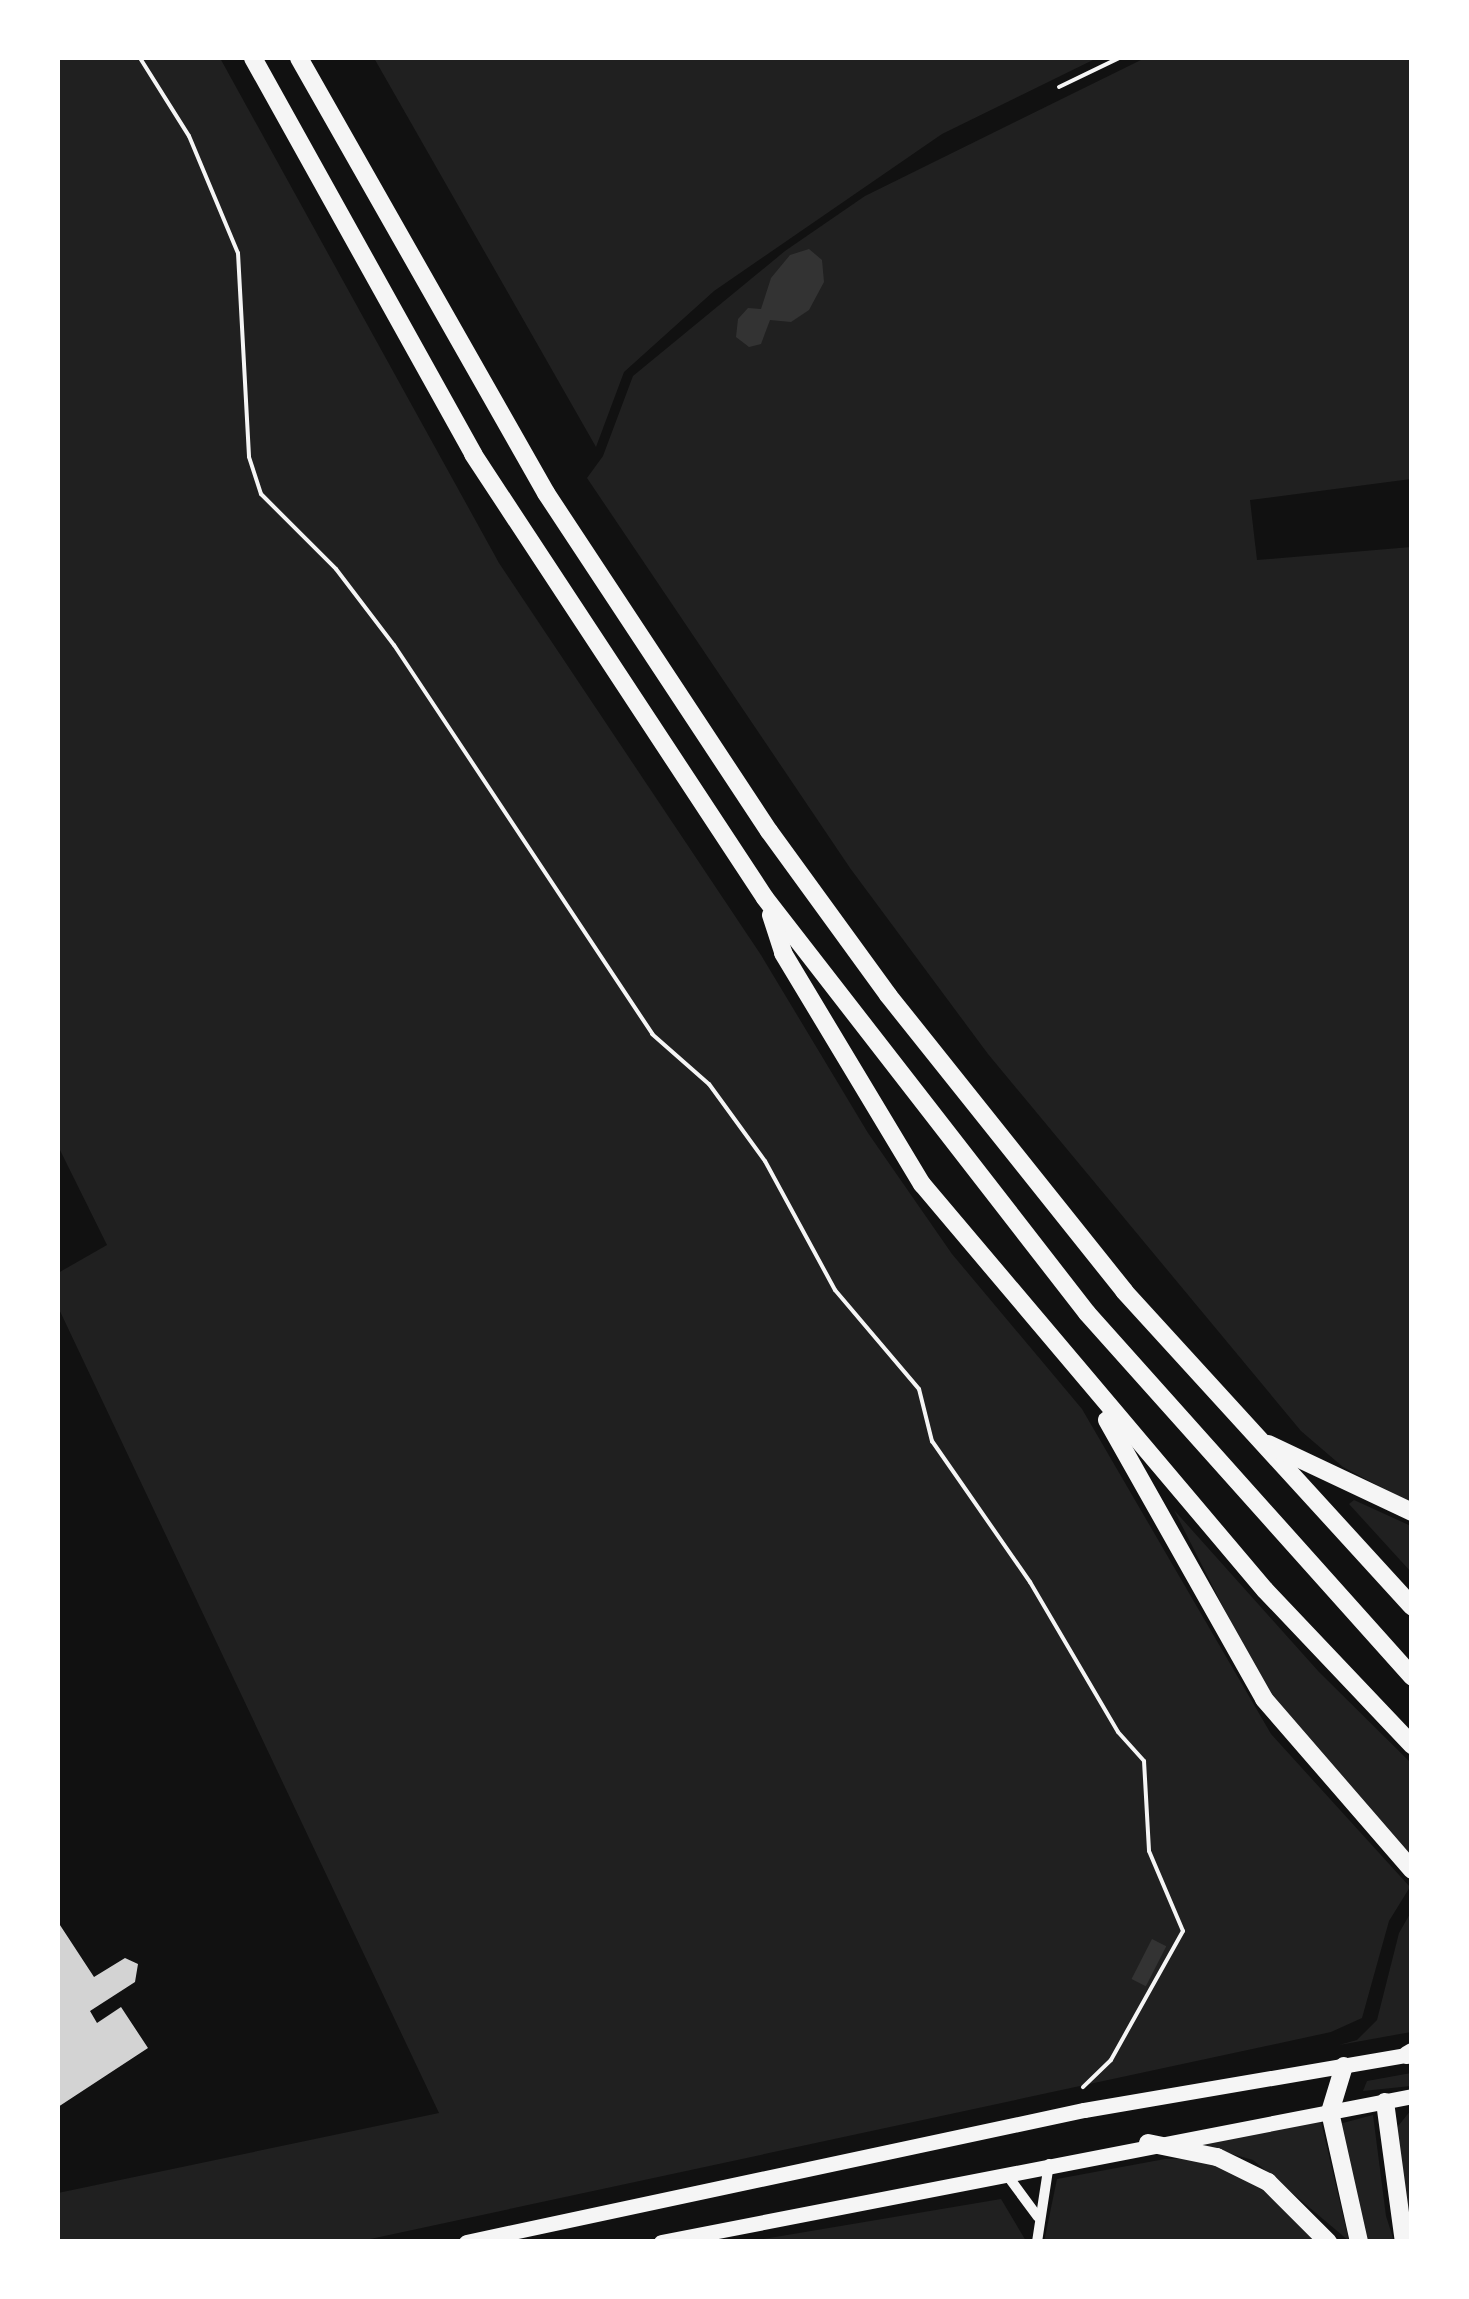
<!DOCTYPE html>
<style>
body{margin:0}
#map{position:relative;width:1469px;height:2299px;overflow:hidden;background:#111;font-family:"DejaVu Sans",sans-serif}
div>[style]{position:absolute}
[style*='--x']{left:calc(var(--x)*1px);top:calc(var(--y)*1px);width:calc(var(--w)*1px);rotate:calc(var(--a)*1deg)}
.green>*{inset:0;background:#202020}
.water>*{inset:0;background:#333;transform-origin:0 0}
.building>*{inset:0;background:#d3d3d3}
.path>*{height:4px;margin:-2px;padding:0 2px;transform-origin:2px;border-radius:2px;background:#f5f5f5}
.minor>*{height:10px;margin:-5px;padding:0 5px;transform-origin:5px;border-radius:5px;background:#f5f5f5}
.primary>*{height:15px;margin:-7.5px;padding:0 7.5px;transform-origin:7.5px;border-radius:7.5px;background:#f5f5f5}
.motorway>*{height:18px;margin:-9px;padding:0 9px;transform-origin:9px;border-radius:9px;background:#f5f5f5}
span{translate:-50% -50%;white-space:nowrap;text-align:center;line-height:1.15;-webkit-text-stroke:9px #fff;paint-order:stroke}
.frame{position:absolute;inset:0;border:60px solid #fff;pointer-events:none}
</style>
<div id="map">
<div class="green">
<i style="clip-path:polygon(58px 58px,220px 58px,499px 563px,761px 955px,868px 1133px,952px 1254px,1082px 1409px,1271px 1734px,1410px 1887px,1389px 1921px,1362px 2018px,1331px 2032px,361px 2241px,58px 2241px,58px 2193px,439px 2113px,58px 1307px,58px 1273px,107px 1245px,58px 1146px)"></i>
<i style="clip-path:polygon(374px 58px,1097px 58px,942px 134px,714px 291px,624px 372px,596px 447px)"></i>
<i style="clip-path:polygon(1145px 58px,1411px 58px,1411px 479px,1250px 500px,1257px 560px,1411px 547px,1411px 1503px,1343px 1467px,1301px 1431px,988px 1054px,850px 868px,587px 478px,603px 456px,633px 376px,785px 251px,865px 196px)"></i>
<i style="clip-path:polygon(1354px 1500px,1411px 1526px,1411px 1572px,1349px 1504px)"></i>
<i style="clip-path:polygon(1174px 1510px,1319px 1672px,1411px 1763px,1411px 1858px,1262px 1684px)"></i>
<i style="clip-path:polygon(1411px 1912px,1411px 2032px,1339px 2045px,1357px 2040px,1377px 2020px,1399px 1933px)"></i>
<i style="clip-path:polygon(1411px 2073px,1411px 2086px,1363px 2091px,1367px 2081px)"></i>
<i style="clip-path:polygon(1411px 2110px,1411px 2235px,1395px 2130px)"></i>
<i style="clip-path:polygon(1373px 2115px,1386px 2216px,1394px 2241px,1366px 2241px,1339px 2124px)"></i>
<i style="clip-path:polygon(1321px 2122px,1349px 2241px,1253px 2160px,1193px 2143px)"></i>
<i style="clip-path:polygon(1165px 2159px,1195px 2159px,1244px 2174px,1270px 2191px,1319px 2242px,1044px 2242px,1057px 2179px)"></i>
<i style="clip-path:polygon(1001px 2199px,1026px 2241px,751px 2241px)"></i>
</div>
<div class="water">
<i style="clip-path:polygon(809px 249px,822px 260px,824px 282px,809px 310px,791px 322px,770px 320px,761px 344px,749px 347px,736px 337px,738px 319px,748px 308px,761px 309px,771px 278px,790px 255px)"></i>
<i style="left:1152px;top:1939px;width:16px;height:45px;rotate:27deg"></i>
</div>
<div class="building">
<i style="clip-path:polygon(58px 1922px,94px 1977px,125px 1958px,138px 1964px,135px 1982px,90px 2011px,97px 2023px,121px 2007px,148px 2048px,58px 2107px)"></i>
</div>
<div class="path">
<i style="--x:140;--y:58;--w:92;--a:57.9"></i>
<i style="--x:189;--y:136;--w:127;--a:67.3"></i>
<i style="--x:238;--y:253;--w:204;--a:86.9"></i>
<i style="--x:249;--y:457;--w:39;--a:72"></i>
<i style="--x:261;--y:494;--w:106;--a:45"></i>
<i style="--x:336;--y:569;--w:96;--a:52.7"></i>
<i style="--x:394;--y:645;--w:467;--a:56.4"></i>
<i style="--x:652;--y:1034;--w:76;--a:41.3"></i>
<i style="--x:709;--y:1084;--w:95;--a:54"></i>
<i style="--x:765;--y:1161;--w:147;--a:61.5"></i>
<i style="--x:835;--y:1290;--w:130;--a:49.7"></i>
<i style="--x:919;--y:1389;--w:54;--a:76"></i>
<i style="--x:932;--y:1441;--w:172;--a:55.2"></i>
<i style="--x:1030;--y:1582;--w:174;--a:59.6"></i>
<i style="--x:1118;--y:1732;--w:39;--a:48"></i>
<i style="--x:1144;--y:1761;--w:90;--a:86.8"></i>
<i style="--x:1149;--y:1851;--w:87;--a:67"></i>
<i style="--x:1183;--y:1931;--w:148;--a:119.2"></i>
<i style="--x:1111;--y:2060;--w:39;--a:136"></i>
<i style="--x:1059;--y:87;--w:67;--a:-25.8"></i>
</div>
<div class="minor">
<i style="--x:1007;--y:2175;--w:52;--a:53.6"></i>
<i style="--x:1037;--y:2242;--w:79;--a:-81.3"></i>
</div>
<div class="primary">
<i style="--x:466;--y:2242;--w:632;--a:-12.06"></i>
<i style="--x:1084;--y:2110;--w:333;--a:-9.7"></i>
<i style="--x:661;--y:2242;--w:765;--a:-11"></i>
</div>
<div class="motorway">
<i style="--x:253;--y:58;--w:453;--a:60.9"></i>
<i style="--x:473;--y:454;--w:531;--a:56.67"></i>
<i style="--x:765;--y:898;--w:525;--a:52.19"></i>
<i style="--x:1087;--y:1313;--w:488;--a:48.2"></i>
<i style="--x:299;--y:58;--w:500;--a:60.41"></i>
<i style="--x:546;--y:493;--w:405;--a:56.6"></i>
<i style="--x:769;--y:831;--w:203;--a:54"></i>
<i style="--x:888;--y:995;--w:379;--a:51.4"></i>
<i style="--x:1124;--y:1291;--w:427;--a:47.6"></i>
<i style="--x:771;--y:915;--w:40;--a:72"></i>
<i style="--x:783;--y:953;--w:270;--a:59"></i>
<i style="--x:922;--y:1184;--w:531;--a:49.81"></i>
<i style="--x:1265;--y:1590;--w:214;--a:46.5"></i>
<i style="--x:1107;--y:1420;--w:320;--a:60.6"></i>
<i style="--x:1264;--y:1699;--w:226;--a:49.1"></i>
<i style="--x:1268;--y:1444;--w:159;--a:25.3"></i>
<i style="--x:1407;--y:2055;--w:6;--a:-31"></i>
<i style="--x:1344;--y:2066;--w:48;--a:106.9"></i>
<i style="--x:1330;--y:2112;--w:133;--a:77.4"></i>
<i style="--x:1385;--y:2102;--w:141;--a:82.3"></i>
<i style="--x:1148;--y:2143;--w:70;--a:11.5"></i>
<i style="--x:1217;--y:2157;--w:57;--a:26.1"></i>
<i style="--x:1268;--y:2182;--w:85;--a:45"></i>
</div>
<div class="frame"></div>
</div>
